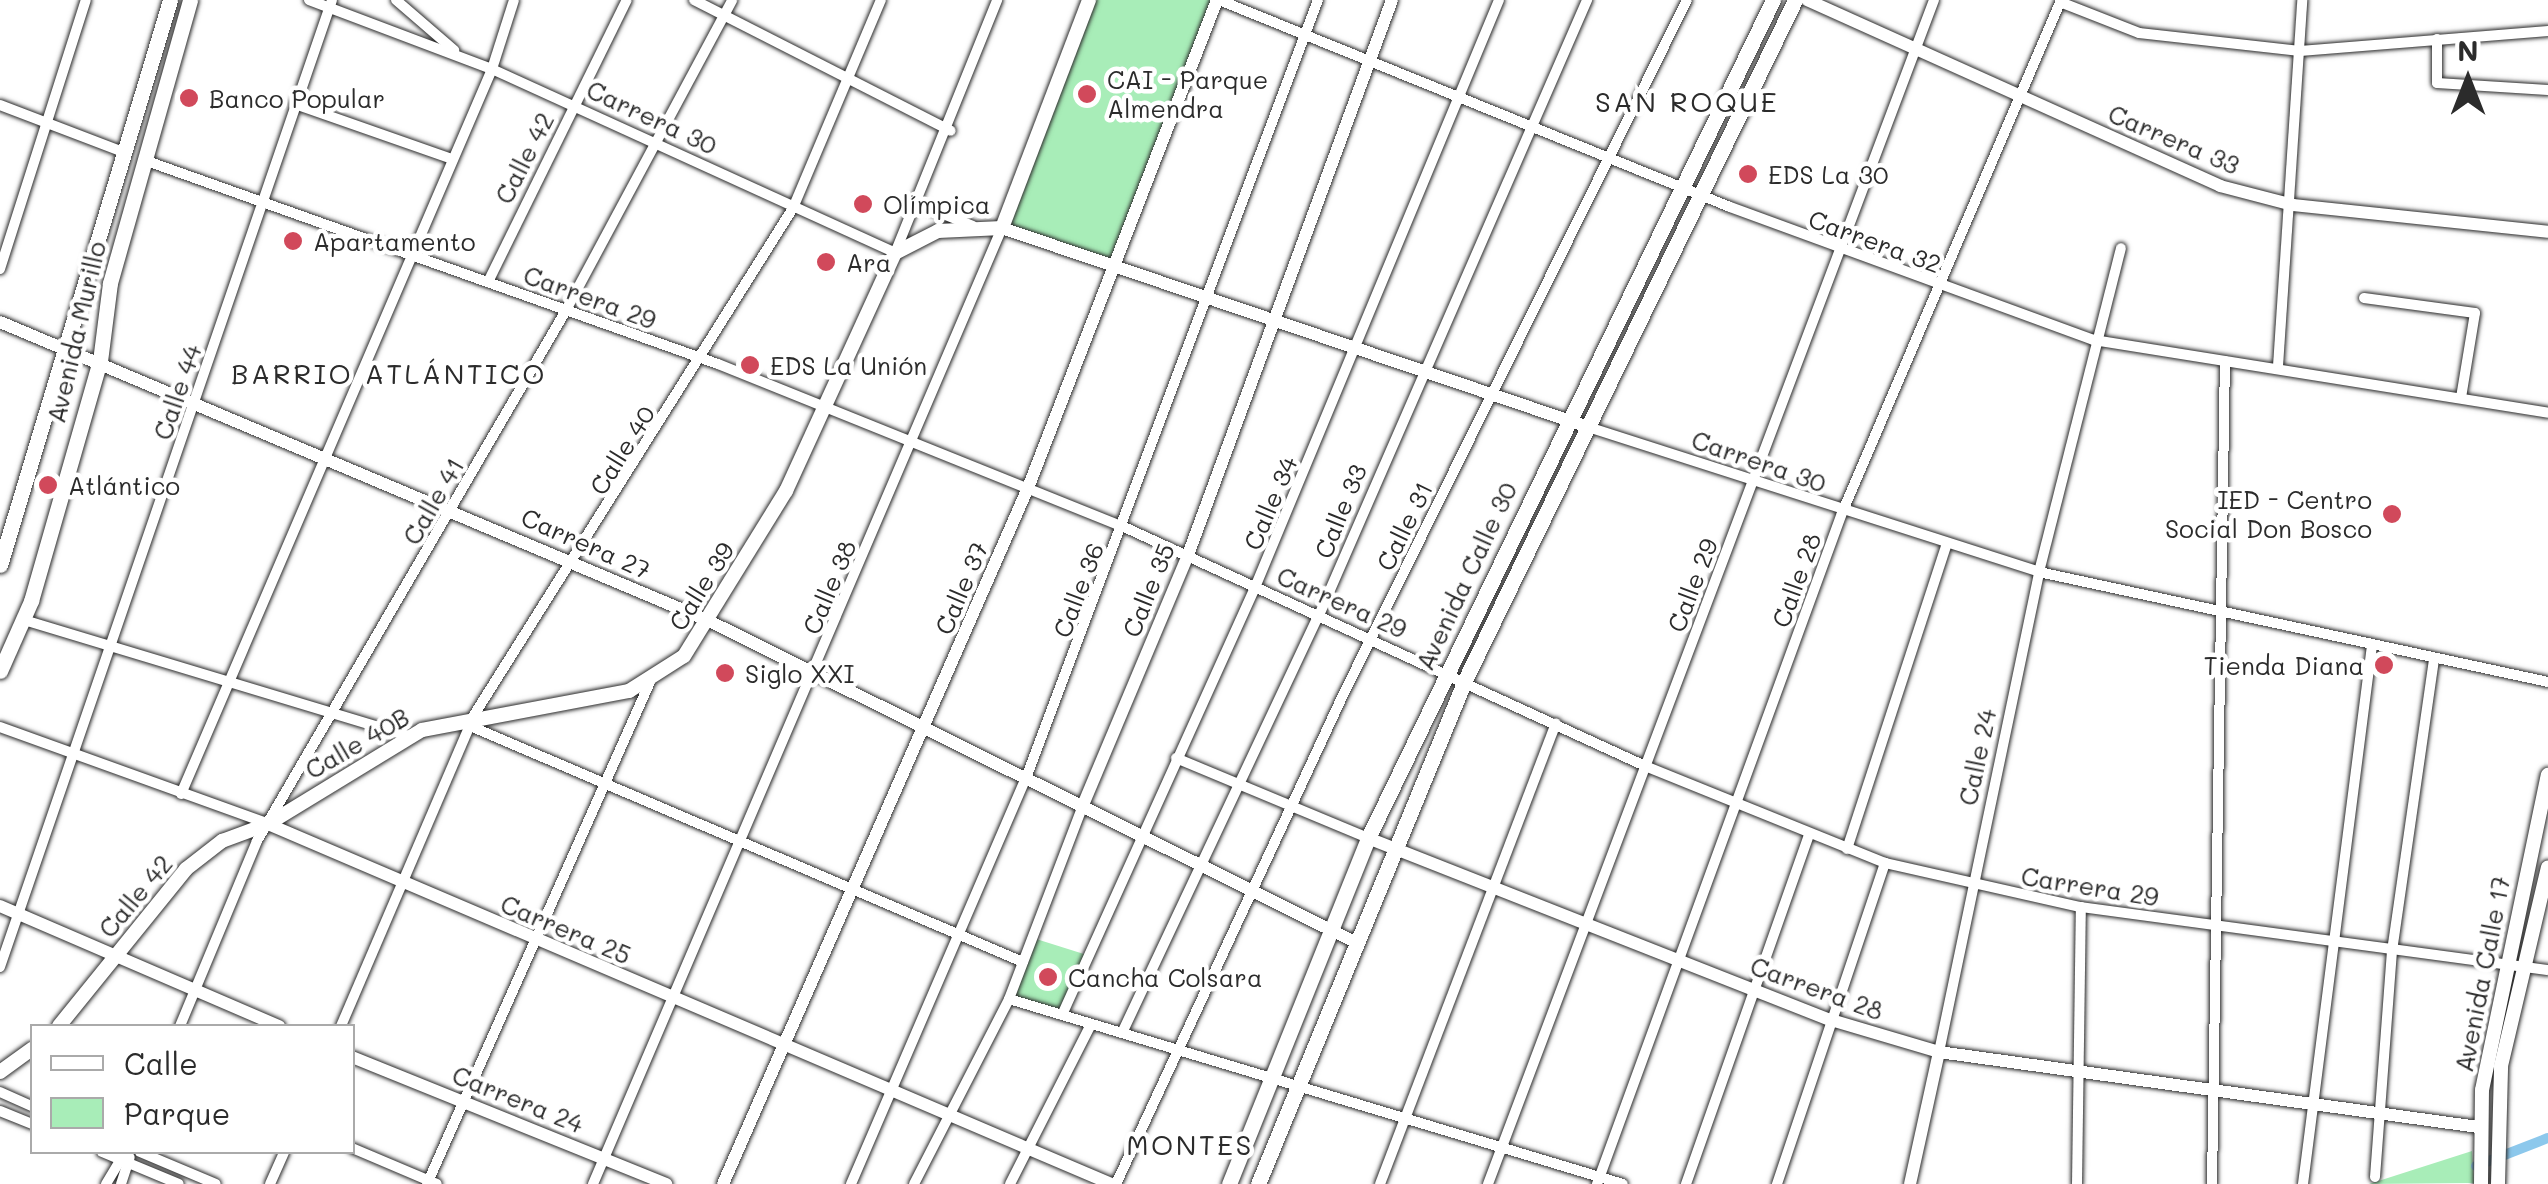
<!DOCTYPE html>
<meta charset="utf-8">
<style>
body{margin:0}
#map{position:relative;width:2548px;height:1184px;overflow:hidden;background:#fff;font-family:Mali,sans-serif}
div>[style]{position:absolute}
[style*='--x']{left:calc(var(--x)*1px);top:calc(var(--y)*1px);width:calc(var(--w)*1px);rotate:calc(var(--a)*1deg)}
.green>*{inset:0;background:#a8edb8}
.canal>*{height:10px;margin:-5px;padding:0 5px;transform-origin:5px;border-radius:5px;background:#8cc8ec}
.roads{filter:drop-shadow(0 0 2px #2b2b2b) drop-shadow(0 0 2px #2b2b2b)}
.minor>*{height:10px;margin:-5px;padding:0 5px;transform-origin:5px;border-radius:5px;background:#fff}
.tertiary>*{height:12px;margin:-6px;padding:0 6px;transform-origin:6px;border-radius:6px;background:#fff}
.secondary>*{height:14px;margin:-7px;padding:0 7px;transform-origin:7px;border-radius:7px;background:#fff}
.primary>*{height:15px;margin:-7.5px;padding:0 7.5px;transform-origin:7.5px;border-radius:7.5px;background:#fff}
.trunk>*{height:15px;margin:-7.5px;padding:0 7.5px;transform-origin:7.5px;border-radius:7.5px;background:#fff}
.dots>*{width:28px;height:28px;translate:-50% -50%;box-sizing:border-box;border:5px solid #fff;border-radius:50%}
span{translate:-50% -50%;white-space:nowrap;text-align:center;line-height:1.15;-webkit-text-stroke:9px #fff;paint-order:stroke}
.poi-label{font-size:25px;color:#2b2b2b}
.left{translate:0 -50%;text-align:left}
.right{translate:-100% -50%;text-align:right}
.street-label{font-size:25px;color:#2b2b2b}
.neighbourhood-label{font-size:28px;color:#2b2b2b;letter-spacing:2.5px}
.legend{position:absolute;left:30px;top:1024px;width:325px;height:130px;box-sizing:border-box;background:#fff;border:2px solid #aaa;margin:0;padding:12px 18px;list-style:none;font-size:30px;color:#2b2b2b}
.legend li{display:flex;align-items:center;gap:20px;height:50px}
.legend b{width:50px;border:2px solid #aaa}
.north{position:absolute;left:2418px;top:30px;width:100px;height:100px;-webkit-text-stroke:8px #fff;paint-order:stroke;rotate:0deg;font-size:28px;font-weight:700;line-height:40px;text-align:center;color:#2b2b2b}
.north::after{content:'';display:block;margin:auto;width:35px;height:45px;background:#2b2b2b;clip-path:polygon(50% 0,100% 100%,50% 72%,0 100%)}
</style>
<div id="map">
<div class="green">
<i style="clip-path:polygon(1089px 0,1217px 0,1115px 263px,1002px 228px)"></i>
<i style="clip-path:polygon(1033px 938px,1087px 955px,1062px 1015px,1009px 999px)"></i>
<i style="clip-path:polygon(2472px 1151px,2474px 1183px,2369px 1184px)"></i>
</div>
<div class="canal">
<i style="--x:2476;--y:1166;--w:77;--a:-21.3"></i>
</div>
<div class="roads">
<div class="minor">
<i style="--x:309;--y:0;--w:196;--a:20.7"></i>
<i style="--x:492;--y:69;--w:443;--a:24.5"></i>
<i style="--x:895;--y:253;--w:273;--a:-68"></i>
<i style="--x:396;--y:0;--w:77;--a:40.8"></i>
<i style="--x:694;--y:0;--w:288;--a:27"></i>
<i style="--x:1219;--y:0;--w:551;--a:22.05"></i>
<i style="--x:1730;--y:207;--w:388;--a:20.1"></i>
<i style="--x:2094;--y:340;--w:460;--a:9.1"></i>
<i style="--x:2060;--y:2;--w:85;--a:21.4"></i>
<i style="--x:2139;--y:33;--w:162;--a:6.4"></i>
<i style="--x:2300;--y:51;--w:249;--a:-4.6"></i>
<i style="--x:2437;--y:39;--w:44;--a:90"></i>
<i style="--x:2437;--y:83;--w:111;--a:3.6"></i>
<i style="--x:295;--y:104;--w:163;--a:19.3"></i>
<i style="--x:0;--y:105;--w:135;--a:20.9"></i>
<i style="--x:144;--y:160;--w:609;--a:19.57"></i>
<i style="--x:718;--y:364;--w:437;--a:21.9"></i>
<i style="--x:1124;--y:527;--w:573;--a:24.64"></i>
<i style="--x:1645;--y:766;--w:259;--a:22"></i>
<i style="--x:1885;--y:863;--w:201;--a:12.7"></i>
<i style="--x:2081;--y:907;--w:471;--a:7.7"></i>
<i style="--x:931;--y:209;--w:45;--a:22"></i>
<i style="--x:0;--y:269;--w:282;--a:-72.3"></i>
<i style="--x:488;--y:282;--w:314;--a:-63.8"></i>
<i style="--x:2364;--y:298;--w:112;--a:7.7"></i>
<i style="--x:2475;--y:313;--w:86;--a:99.4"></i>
<i style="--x:2278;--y:366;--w:367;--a:-86.2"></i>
<i style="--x:1585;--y:426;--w:477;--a:17.8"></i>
<i style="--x:2039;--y:572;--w:521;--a:12.19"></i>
<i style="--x:24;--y:620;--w:401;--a:16.8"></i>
<i style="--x:470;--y:726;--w:601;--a:23.11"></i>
<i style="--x:0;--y:727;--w:284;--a:19.8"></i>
<i style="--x:1176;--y:758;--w:208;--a:22.6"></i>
<i style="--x:181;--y:794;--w:789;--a:-66.78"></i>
<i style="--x:492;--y:69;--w:72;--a:-72.3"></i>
<i style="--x:1847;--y:849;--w:322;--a:-71.9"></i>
<i style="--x:0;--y:967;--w:1022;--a:-71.05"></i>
<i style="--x:1009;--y:999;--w:641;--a:16.77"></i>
<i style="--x:1062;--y:1015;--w:472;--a:-65.7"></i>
<i style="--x:1256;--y:585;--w:633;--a:-67.44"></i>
<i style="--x:180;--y:1026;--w:200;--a:-67.4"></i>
<i style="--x:257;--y:841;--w:612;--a:-59.79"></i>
<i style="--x:565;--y:312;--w:354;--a:-61.8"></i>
<i style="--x:341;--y:1026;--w:338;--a:-66.8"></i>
<i style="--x:474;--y:715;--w:599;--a:-57.82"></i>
<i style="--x:793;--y:208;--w:226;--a:-67.1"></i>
<i style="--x:1122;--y:1033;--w:464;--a:-64.8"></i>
<i style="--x:1320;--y:613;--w:669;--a:-66.46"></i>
<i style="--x:1939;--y:1052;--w:490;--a:-78.2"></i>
<i style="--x:2039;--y:572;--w:334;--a:-75.8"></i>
<i style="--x:0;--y:1092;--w:35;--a:24"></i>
<i style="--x:0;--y:1111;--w:35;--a:22"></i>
<i style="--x:352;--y:1148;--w:92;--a:23"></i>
<i style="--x:102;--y:1152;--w:83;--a:22.6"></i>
<i style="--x:140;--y:1152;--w:82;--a:22.8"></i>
<i style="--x:2375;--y:1177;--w:227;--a:-85.7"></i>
<i style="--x:2392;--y:951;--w:295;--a:-81.8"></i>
<i style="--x:106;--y:1184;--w:37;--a:-59"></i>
<i style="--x:121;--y:1184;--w:28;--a:-72"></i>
<i style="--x:270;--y:1184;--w:35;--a:-66"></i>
<i style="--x:427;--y:1184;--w:549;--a:-66.05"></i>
<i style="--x:593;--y:1184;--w:1040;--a:-66.84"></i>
<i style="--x:851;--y:1184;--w:442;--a:-66.7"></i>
<i style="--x:1026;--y:778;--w:831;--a:-69.43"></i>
<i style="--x:914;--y:1184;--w:208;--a:-62.8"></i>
<i style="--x:1009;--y:999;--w:208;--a:-69.1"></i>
<i style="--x:1010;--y:1184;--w:179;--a:-63.1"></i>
<i style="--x:1116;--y:1184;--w:539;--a:-65.1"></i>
<i style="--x:1343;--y:695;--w:775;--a:-63.67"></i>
<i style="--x:1380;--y:1184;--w:493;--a:-69.1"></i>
<i style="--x:1488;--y:1184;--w:1265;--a:-69.36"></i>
<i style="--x:1597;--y:1184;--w:714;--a:-69.94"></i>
<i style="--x:1842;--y:513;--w:558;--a:-66.88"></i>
<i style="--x:1686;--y:1184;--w:371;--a:-70.6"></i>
<i style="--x:1777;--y:1184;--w:339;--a:-71.4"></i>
<i style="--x:2077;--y:1184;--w:277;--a:-89.2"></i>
<i style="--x:2212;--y:1184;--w:823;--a:-89.1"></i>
<i style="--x:2303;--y:1184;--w:543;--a:-82.7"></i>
</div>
<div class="tertiary">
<i style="--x:1807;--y:0;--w:453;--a:24.2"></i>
<i style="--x:2220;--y:186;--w:75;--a:14.6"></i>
<i style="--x:2293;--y:205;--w:256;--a:6"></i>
<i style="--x:1002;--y:228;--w:616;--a:18.76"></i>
<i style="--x:0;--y:322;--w:767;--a:22.86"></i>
<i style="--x:707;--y:620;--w:724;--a:26.42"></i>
<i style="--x:1083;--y:805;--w:271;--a:-67.2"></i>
<i style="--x:1188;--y:555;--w:591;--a:-69.82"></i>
<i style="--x:268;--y:824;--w:917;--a:23.12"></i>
<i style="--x:1368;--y:838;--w:497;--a:21.5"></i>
<i style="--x:1831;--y:1020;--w:113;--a:16.5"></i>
<i style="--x:1939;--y:1052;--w:544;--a:7.92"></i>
<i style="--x:0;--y:906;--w:304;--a:23.3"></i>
<i style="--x:352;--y:1057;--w:339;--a:22"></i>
<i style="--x:723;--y:1184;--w:760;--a:-66.34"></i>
<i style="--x:1028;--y:488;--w:523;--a:-68.83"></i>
<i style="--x:1910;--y:1184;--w:135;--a:-77.6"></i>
</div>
<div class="secondary">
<i style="--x:59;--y:1026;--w:202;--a:-51"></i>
<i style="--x:186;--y:869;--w:46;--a:-37.9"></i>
<i style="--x:222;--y:841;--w:49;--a:-20.3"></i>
<i style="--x:268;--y:824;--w:180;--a:-31.4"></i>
<i style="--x:422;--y:730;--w:211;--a:-10.7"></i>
<i style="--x:629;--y:691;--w:65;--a:-32.5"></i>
<i style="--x:684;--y:656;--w:194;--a:-58.3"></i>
<i style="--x:786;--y:491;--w:262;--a:-65.4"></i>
<i style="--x:895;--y:253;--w:48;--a:-27.1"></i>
<i style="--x:938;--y:231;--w:64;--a:-2.7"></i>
<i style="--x:1002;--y:228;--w:244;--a:-69.1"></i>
<i style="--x:0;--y:1072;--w:39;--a:-36"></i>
<i style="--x:2481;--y:1184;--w:94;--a:-89.4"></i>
<i style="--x:2482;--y:1090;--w:322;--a:-78.2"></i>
<i style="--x:2498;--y:1184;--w:118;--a:-88.5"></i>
<i style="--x:2501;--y:1066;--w:204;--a:-76.7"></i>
</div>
<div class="primary">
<i style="--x:0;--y:565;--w:590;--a:-73.25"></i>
<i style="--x:0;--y:671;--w:77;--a:-66.1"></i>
<i style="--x:31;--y:601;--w:250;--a:-74"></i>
<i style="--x:100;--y:361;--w:79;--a:-82.7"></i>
<i style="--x:110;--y:283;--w:294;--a:-74.2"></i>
</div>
<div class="trunk">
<i style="--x:1229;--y:1184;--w:373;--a:-68.1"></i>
<i style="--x:1368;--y:838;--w:931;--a:-64.21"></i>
<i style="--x:1258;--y:1184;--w:545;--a:-67.67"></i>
<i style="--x:1465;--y:680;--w:756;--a:-64.11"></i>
</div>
</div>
<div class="dots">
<i style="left:1087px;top:94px;background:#d1495b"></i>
<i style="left:189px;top:98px;background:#d1495b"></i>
<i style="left:1748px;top:174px;background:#d1495b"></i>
<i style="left:863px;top:204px;background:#d1495b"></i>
<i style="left:293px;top:241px;background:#d1495b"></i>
<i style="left:826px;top:262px;background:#d1495b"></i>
<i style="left:750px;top:365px;background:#d1495b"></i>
<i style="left:48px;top:485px;background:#d1495b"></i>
<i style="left:2392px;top:514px;background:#d1495b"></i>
<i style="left:2384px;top:665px;background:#d1495b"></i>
<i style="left:725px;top:673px;background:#d1495b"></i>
<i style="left:1048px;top:977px;background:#d1495b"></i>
</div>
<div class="poi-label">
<span class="left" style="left:1107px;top:94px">CAI - Parque<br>Almendra</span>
<span class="left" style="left:209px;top:98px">Banco Popular</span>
<span class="left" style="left:1768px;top:174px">EDS La 30</span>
<span class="left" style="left:883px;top:204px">Olímpica</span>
<span class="left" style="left:313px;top:241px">Apartamento</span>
<span class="left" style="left:846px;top:262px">Ara</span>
<span class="left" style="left:770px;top:365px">EDS La Unión</span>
<span class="left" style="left:68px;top:485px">Atlántico</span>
<span class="right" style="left:2372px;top:514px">IED - Centro<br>Social Don Bosco</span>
<span class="right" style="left:2364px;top:665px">Tienda Diana</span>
<span class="left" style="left:745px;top:673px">Siglo XXI</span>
<span class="left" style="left:1068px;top:977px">Cancha Colsara</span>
</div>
<div class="street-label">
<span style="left:652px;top:117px;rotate:25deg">Carrera 30</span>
<span style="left:2174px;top:139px;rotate:23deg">Carrera 33</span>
<span style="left:524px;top:158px;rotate:-63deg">Calle 42</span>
<span style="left:1875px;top:241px;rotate:20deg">Carrera 32</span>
<span style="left:590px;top:297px;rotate:20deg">Carrera 29</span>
<span style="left:76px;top:332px;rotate:-77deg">Avenida Murillo</span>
<span style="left:177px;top:392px;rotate:-71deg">Calle 44</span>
<span style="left:622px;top:450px;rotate:-58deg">Calle 40</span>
<span style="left:1759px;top:461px;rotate:19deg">Carrera 30</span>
<span style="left:433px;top:501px;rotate:-60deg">Calle 41</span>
<span style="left:1270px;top:503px;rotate:-67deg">Calle 34</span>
<span style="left:1340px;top:511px;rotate:-68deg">Calle 33</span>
<span style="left:1404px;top:526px;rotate:-64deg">Calle 31</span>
<span style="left:586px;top:543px;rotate:24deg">Carrera 27</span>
<span style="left:1466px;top:576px;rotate:-65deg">Avenida Calle 30</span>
<span style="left:1796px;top:580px;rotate:-70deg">Calle 28</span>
<span style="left:1692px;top:585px;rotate:-69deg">Calle 29</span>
<span style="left:701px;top:586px;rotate:-58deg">Calle 39</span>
<span style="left:829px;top:587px;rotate:-67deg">Calle 38</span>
<span style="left:961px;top:588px;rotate:-67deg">Calle 37</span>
<span style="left:1078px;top:590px;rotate:-69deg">Calle 36</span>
<span style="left:1148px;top:590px;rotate:-68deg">Calle 35</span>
<span style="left:1342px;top:602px;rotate:24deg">Carrera 29</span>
<span style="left:357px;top:743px;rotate:-30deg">Calle 40B</span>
<span style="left:1977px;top:757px;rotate:-78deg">Calle 24</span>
<span style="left:2090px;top:886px;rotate:9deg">Carrera 29</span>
<span style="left:135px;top:896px;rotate:-50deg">Calle 42</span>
<span style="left:566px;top:929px;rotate:23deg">Carrera 25</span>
<span style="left:2482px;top:974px;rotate:-79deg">Avenida Calle 17</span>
<span style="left:1817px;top:988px;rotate:20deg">Carrera 28</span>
<span style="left:518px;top:1099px;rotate:22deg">Carrera 24</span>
</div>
<div class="neighbourhood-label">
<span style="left:1687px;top:101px">SAN ROQUE</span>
<span style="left:389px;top:373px">BARRIO ATLÁNTICO</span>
<span style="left:1190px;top:1144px">MONTES</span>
</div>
<ul class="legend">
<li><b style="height:12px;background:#fff"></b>Calle</li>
<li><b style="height:28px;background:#a8edb8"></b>Parque</li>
</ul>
<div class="north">N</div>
</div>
